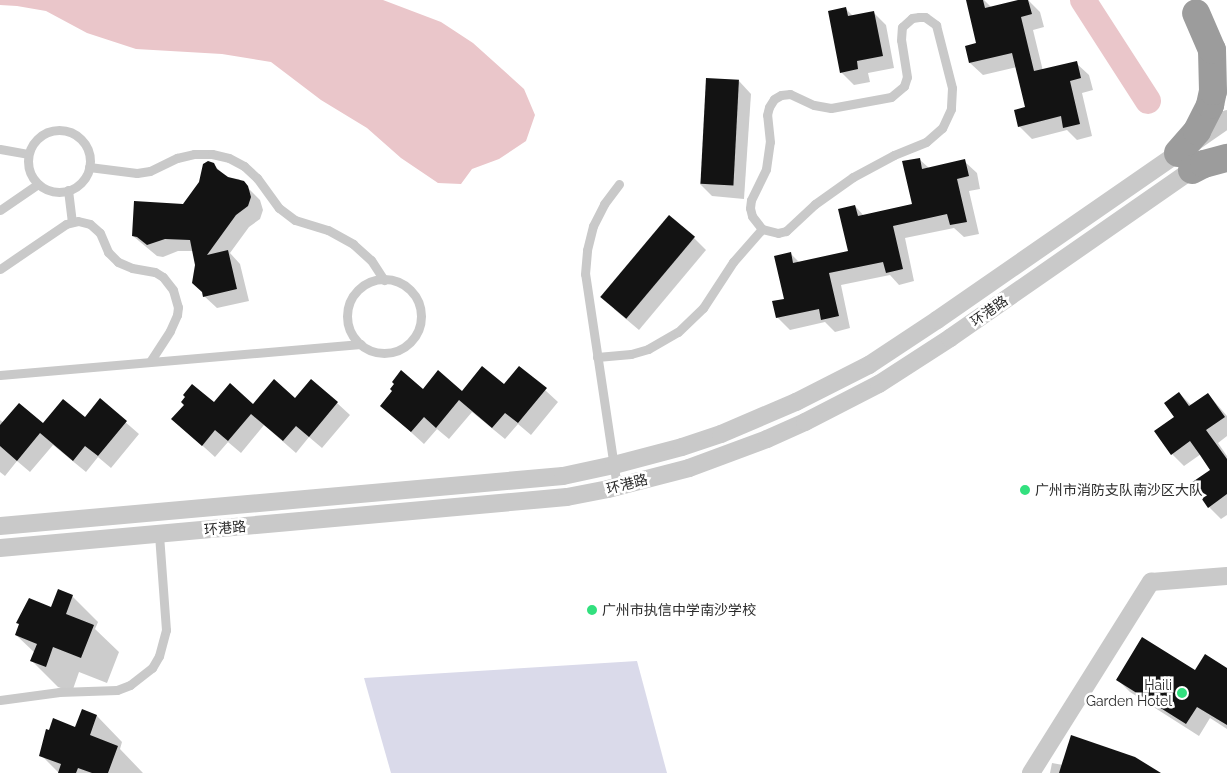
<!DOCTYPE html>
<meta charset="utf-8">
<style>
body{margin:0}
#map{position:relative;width:1227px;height:773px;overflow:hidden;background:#fff;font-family:Raleway,"Noto Sans SC",sans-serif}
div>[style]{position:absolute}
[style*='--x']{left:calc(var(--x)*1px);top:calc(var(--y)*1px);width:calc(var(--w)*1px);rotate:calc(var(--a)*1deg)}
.green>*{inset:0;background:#dadaea}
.water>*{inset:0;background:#eac6ca}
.shadow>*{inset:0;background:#0003}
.river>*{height:26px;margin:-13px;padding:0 13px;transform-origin:13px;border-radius:13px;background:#eac6ca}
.building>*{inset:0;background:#131313;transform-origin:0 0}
.service>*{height:9px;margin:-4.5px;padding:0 4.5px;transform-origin:4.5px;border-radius:4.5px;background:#c9c9c9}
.service>.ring{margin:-4.5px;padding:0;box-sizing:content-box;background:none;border:9px solid #c9c9c9;border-radius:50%}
.minor>*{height:18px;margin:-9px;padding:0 9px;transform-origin:9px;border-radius:9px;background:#c9c9c9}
.trunk>*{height:28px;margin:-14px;padding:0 14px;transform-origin:14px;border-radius:14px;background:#9c9c9c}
.dots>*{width:14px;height:14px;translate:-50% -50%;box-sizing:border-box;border:2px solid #fff;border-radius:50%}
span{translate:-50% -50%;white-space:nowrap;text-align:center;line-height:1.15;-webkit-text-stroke:5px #fff;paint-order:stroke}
.street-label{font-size:14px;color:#2c2c2c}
.poi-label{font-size:14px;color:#2c2c2c}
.left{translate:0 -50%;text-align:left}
.right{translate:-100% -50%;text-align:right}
</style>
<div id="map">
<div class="green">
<i style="clip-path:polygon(637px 661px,667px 773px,391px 773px,364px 678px)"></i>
</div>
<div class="water">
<i style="clip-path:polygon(0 0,383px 0,441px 22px,473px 43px,524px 89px,535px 115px,526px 141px,499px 159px,472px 169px,461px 184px,438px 183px,401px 158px,367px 128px,321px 100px,271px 62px,222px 54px,136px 49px,87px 33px,46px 11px,17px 6px,0 5px)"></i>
</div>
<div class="shadow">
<i style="clip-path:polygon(974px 0,984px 0,992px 8px,1028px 0,1040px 12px,1044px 27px,1033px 30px,1043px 71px,1076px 63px,1089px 75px,1093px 90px,1082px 93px,1092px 136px,1077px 140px,1067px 130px,1032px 139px,1019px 126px,1026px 108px,1017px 67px,983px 75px,970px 63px,978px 44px)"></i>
<i style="clip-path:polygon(846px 9px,853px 16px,873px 12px,886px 25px,894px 68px,868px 73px,870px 82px,854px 85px,841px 72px)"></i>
<i style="clip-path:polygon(739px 81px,751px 94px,744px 199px,712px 196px,700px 184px)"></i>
<i style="clip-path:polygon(919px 159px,929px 168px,964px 161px,977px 173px,980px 189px,969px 191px,979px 234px,964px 237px,954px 228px,905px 238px,914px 281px,899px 285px,890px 275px,841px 285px,850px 328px,835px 332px,825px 322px,790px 330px,777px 317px,785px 299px,790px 253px,800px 263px,849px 252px,855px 206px,864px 216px,913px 205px)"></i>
<i style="clip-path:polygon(213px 164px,227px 178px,239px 179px,260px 200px,263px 210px,260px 219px,249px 227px,230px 253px,240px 264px,249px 301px,217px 308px,204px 296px,194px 251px,178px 251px,163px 257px,157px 256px,133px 236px,184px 206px)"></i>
<i style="clip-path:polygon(694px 238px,706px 250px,639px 330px,614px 309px)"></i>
<i style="clip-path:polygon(520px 367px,558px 402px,531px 435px,518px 424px,505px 439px,472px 412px,449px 439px,437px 429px,424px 444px,382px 406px,423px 390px,462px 392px,504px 386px)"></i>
<i style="clip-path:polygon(1179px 393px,1192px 406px,1208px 394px,1227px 416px,1227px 436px,1218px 443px,1227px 456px,1227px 515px,1221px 519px,1209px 507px,1212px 470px,1201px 454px,1184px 466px,1172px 454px)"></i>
<i style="clip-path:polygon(295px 399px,337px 403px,350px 415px,322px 448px,309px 437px,296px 453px,264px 425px,241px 453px,228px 442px,215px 457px,173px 419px,214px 403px,254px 405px)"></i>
<i style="clip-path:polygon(100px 400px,139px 434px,111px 468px,98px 457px,86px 472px,53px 445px,30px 472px,17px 461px,5px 476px,0 472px,0 420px,4px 423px,43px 425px,85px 419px)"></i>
<i style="clip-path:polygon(72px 596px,98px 622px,95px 629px,119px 652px,107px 683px,79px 672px,72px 692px,58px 687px,32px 661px,35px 653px,16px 635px)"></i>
<i style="clip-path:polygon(1227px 670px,1227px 729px,1210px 718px,1199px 736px,1130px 692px,1118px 680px)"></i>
<i style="clip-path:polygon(83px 711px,97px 716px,122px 742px,120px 749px,143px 773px,59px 773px,41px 755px,76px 728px)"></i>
<i style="clip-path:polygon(1052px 763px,1063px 765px,1158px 773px,1050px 773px)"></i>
</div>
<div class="river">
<i style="--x:1083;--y:0;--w:120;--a:57.2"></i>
</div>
<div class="building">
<i style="clip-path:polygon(966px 0,983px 0,985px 8px,1018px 0,1028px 0,1032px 14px,1021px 17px,1034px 71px,1077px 61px,1081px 78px,1070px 81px,1080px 124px,1063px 128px,1061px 116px,1018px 127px,1014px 110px,1025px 107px,1012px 53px,969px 63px,965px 46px,976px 43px)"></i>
<i style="clip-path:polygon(846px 7px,848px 16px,874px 11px,883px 56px,857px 61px,858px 69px,840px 73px,828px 11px)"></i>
<i style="left:706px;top:78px;width:33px;height:106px;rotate:3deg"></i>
<i style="clip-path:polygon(920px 158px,922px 169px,965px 159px,969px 176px,957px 179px,967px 222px,950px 225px,947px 214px,893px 226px,903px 269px,886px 273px,883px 262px,829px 273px,839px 316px,821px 320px,819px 309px,776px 318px,772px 301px,784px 299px,774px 256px,791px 252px,793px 263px,848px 251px,838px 209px,855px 205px,858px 216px,912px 204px,902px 161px)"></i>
<i style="clip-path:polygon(208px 161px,214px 163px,217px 169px,228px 177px,244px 181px,248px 186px,251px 197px,248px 206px,236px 215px,207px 255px,228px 250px,237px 289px,203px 297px,202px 292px,192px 283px,195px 265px,190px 240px,165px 239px,147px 245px,137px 237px,132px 236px,134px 201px,183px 204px,199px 182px,203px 164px)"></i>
<i style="left:669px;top:215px;width:34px;height:107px;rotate:40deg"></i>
<i style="clip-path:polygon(482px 366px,504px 384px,519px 366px,547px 388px,518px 423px,505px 413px,492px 428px,459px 400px,436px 428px,424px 417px,411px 432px,380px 406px,392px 391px,390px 389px,394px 384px,392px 382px,401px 370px,423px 389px,438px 370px,462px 391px)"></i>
<i style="clip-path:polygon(274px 379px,295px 398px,311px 379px,338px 402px,309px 437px,296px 426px,283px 441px,251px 414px,228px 441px,215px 430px,202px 446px,171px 419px,184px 405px,181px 402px,185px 397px,183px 395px,192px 384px,214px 402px,230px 383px,253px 404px)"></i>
<i style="clip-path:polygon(1179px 392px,1189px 406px,1208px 393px,1225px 417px,1206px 430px,1227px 459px,1227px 494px,1208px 508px,1191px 483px,1210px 470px,1200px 455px,1190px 441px,1171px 455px,1154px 431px,1174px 417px,1164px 403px)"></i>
<i style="clip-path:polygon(100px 398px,127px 421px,98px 456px,85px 446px,73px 461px,40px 433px,17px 461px,0 446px,0 425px,19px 403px,43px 423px,63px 399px,85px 417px)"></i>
<i style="clip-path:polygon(58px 589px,73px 595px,66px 614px,94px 625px,81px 658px,53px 647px,46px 667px,30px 661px,37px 644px,15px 635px,19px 624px,16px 623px,29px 598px,51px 607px)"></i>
<i style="clip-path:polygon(1142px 637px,1195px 670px,1205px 654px,1227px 668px,1227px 725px,1197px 707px,1186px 724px,1116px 680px)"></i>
<i style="clip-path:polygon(82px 709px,97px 715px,90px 735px,118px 746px,108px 773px,92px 773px,78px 768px,76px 773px,58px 773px,61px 764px,39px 756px,46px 729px,49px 730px,53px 718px,75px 727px)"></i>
<i style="clip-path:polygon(1071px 735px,1135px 757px,1161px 773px,1059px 773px)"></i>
</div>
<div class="service">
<i style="--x:919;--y:17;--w:6;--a:0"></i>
<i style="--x:925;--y:17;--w:14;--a:36"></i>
<i style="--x:936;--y:25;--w:65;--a:75.7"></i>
<i style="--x:952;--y:88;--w:21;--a:93"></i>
<i style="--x:951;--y:109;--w:21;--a:115"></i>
<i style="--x:942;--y:128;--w:21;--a:139"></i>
<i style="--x:926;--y:142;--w:35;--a:158"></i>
<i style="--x:894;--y:155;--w:47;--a:151.8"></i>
<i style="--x:853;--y:177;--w:47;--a:144.6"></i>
<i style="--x:815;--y:204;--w:40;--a:137"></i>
<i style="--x:786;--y:231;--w:8;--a:166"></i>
<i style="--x:778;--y:233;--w:16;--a:-166"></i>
<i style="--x:762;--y:229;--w:16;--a:-128"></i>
<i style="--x:752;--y:216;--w:8;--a:-104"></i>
<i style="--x:750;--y:208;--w:8;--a:-83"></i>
<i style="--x:751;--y:200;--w:34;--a:-64"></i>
<i style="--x:766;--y:169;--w:27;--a:-82"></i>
<i style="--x:770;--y:142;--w:27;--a:-96"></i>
<i style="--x:767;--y:115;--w:8;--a:-76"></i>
<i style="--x:769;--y:107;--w:9;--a:-58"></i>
<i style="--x:774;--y:99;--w:8;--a:-30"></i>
<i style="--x:781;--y:95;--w:9;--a:-6"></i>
<i style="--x:790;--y:94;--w:26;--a:25"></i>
<i style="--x:814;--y:105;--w:17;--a:10"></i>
<i style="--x:831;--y:108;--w:61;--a:-10.4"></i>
<i style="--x:891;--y:97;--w:17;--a:-40"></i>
<i style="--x:904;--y:86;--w:9;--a:-72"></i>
<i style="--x:907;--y:77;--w:37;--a:-99"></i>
<i style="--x:901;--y:40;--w:13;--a:-86"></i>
<i style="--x:902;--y:27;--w:13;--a:-42"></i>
<i style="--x:912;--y:18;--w:7;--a:-8"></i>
<i class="ring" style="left:28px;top:130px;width:53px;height:53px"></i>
<i style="--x:0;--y:149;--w:28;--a:10"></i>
<i style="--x:89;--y:167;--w:48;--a:7.1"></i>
<i style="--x:137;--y:173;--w:13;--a:-9"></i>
<i style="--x:150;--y:171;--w:30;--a:-26"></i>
<i style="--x:177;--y:158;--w:17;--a:-13"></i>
<i style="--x:194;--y:154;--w:18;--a:0"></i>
<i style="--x:212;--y:154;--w:17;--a:13"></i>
<i style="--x:229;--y:158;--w:17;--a:28"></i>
<i style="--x:244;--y:166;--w:18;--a:43"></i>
<i style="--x:257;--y:178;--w:37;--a:54"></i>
<i style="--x:279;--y:208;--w:20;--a:37"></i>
<i style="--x:295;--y:220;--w:34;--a:17"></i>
<i style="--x:328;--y:230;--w:29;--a:29"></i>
<i style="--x:353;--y:244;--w:24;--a:42"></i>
<i style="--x:371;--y:260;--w:24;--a:57"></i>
<i style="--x:68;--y:190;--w:31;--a:83"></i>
<i style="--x:0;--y:210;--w:46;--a:-34.4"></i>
<i style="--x:0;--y:269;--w:80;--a:-34.3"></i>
<i style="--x:66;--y:224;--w:12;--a:-14"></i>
<i style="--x:78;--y:221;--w:12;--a:14"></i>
<i style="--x:90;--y:224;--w:13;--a:42"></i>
<i style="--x:100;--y:233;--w:21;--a:67"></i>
<i style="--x:108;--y:252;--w:14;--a:45"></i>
<i style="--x:118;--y:262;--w:15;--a:23"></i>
<i style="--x:132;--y:268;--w:23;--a:10"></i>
<i style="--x:155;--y:272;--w:9;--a:32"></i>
<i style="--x:163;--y:277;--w:16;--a:52"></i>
<i style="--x:173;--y:290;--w:18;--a:74"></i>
<i style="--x:178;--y:307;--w:8;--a:97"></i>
<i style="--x:177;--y:315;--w:17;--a:114"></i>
<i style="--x:170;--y:331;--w:37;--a:123"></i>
<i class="ring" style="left:347px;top:279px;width:65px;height:65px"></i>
<i style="--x:597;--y:357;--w:34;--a:-5"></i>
<i style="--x:631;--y:354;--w:18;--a:-16"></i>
<i style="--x:648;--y:349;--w:34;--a:-30"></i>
<i style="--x:678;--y:332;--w:35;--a:-44"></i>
<i style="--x:703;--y:308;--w:55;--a:-56.9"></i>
<i style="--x:733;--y:262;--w:44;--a:-48.7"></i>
<i style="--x:0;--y:375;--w:362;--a:-4.9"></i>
<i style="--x:617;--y:487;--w:215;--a:-98.5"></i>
<i style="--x:585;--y:274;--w:24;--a:-85"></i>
<i style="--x:587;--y:250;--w:25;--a:-76"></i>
<i style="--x:593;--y:226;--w:25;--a:-63"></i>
<i style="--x:604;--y:204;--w:25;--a:-53"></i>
<i style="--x:0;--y:700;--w:60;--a:-7.7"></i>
<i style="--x:59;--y:692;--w:58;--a:-2"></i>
<i style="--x:117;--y:690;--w:14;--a:-21"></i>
<i style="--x:130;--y:685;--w:28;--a:-38"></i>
<i style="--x:152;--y:668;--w:14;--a:-60"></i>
<i style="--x:159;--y:656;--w:27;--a:-75"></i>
<i style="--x:166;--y:630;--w:96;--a:-94.2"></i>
</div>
<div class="minor">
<i style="--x:0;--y:526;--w:565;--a:-5.08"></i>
<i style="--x:563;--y:476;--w:52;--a:-12.2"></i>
<i style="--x:614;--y:465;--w:70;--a:-14.8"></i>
<i style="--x:682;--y:447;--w:41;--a:-18.4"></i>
<i style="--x:721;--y:434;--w:82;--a:-23.1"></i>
<i style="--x:796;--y:402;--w:82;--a:-26.9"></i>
<i style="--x:869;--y:365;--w:82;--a:-33.5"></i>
<i style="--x:937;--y:320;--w:353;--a:-34.7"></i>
<i style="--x:0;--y:548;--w:569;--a:-5.14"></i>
<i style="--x:567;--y:497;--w:42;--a:-11"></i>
<i style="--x:608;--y:489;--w:84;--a:-14.5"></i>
<i style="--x:689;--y:468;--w:83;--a:-20.4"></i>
<i style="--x:767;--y:439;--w:42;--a:-24.1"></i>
<i style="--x:805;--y:422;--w:83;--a:-27.2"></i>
<i style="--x:879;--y:384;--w:85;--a:-32.9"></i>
<i style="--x:950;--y:338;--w:305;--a:-34.8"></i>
<i style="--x:1031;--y:773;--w:226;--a:-57.9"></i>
<i style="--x:1151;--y:582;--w:76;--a:-4.5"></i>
</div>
<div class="trunk">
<i style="--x:1178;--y:153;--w:29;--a:-49"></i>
<i style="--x:1197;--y:131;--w:29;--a:-63"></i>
<i style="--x:1210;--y:105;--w:14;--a:-78"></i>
<i style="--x:1213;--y:91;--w:41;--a:-91.4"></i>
<i style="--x:1212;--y:50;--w:40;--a:-113.4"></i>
<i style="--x:1192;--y:170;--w:13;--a:-27"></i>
<i style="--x:1204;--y:164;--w:24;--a:-15"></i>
</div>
<div class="dots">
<i style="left:1025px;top:490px;background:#32e07e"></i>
<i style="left:592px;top:610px;background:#32e07e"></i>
<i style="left:1182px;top:693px;background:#32e07e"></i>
</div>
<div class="street-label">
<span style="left:989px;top:311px;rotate:-35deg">环港路</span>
<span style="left:627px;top:484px;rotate:-14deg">环港路</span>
<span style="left:225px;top:528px;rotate:-5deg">环港路</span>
</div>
<div class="poi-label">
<span class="left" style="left:1035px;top:490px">广州市消防支队南沙区大队</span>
<span class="left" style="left:602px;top:610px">广州市执信中学南沙学校</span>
<span class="right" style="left:1172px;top:693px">Haili<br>Garden Hotel</span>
</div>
</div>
